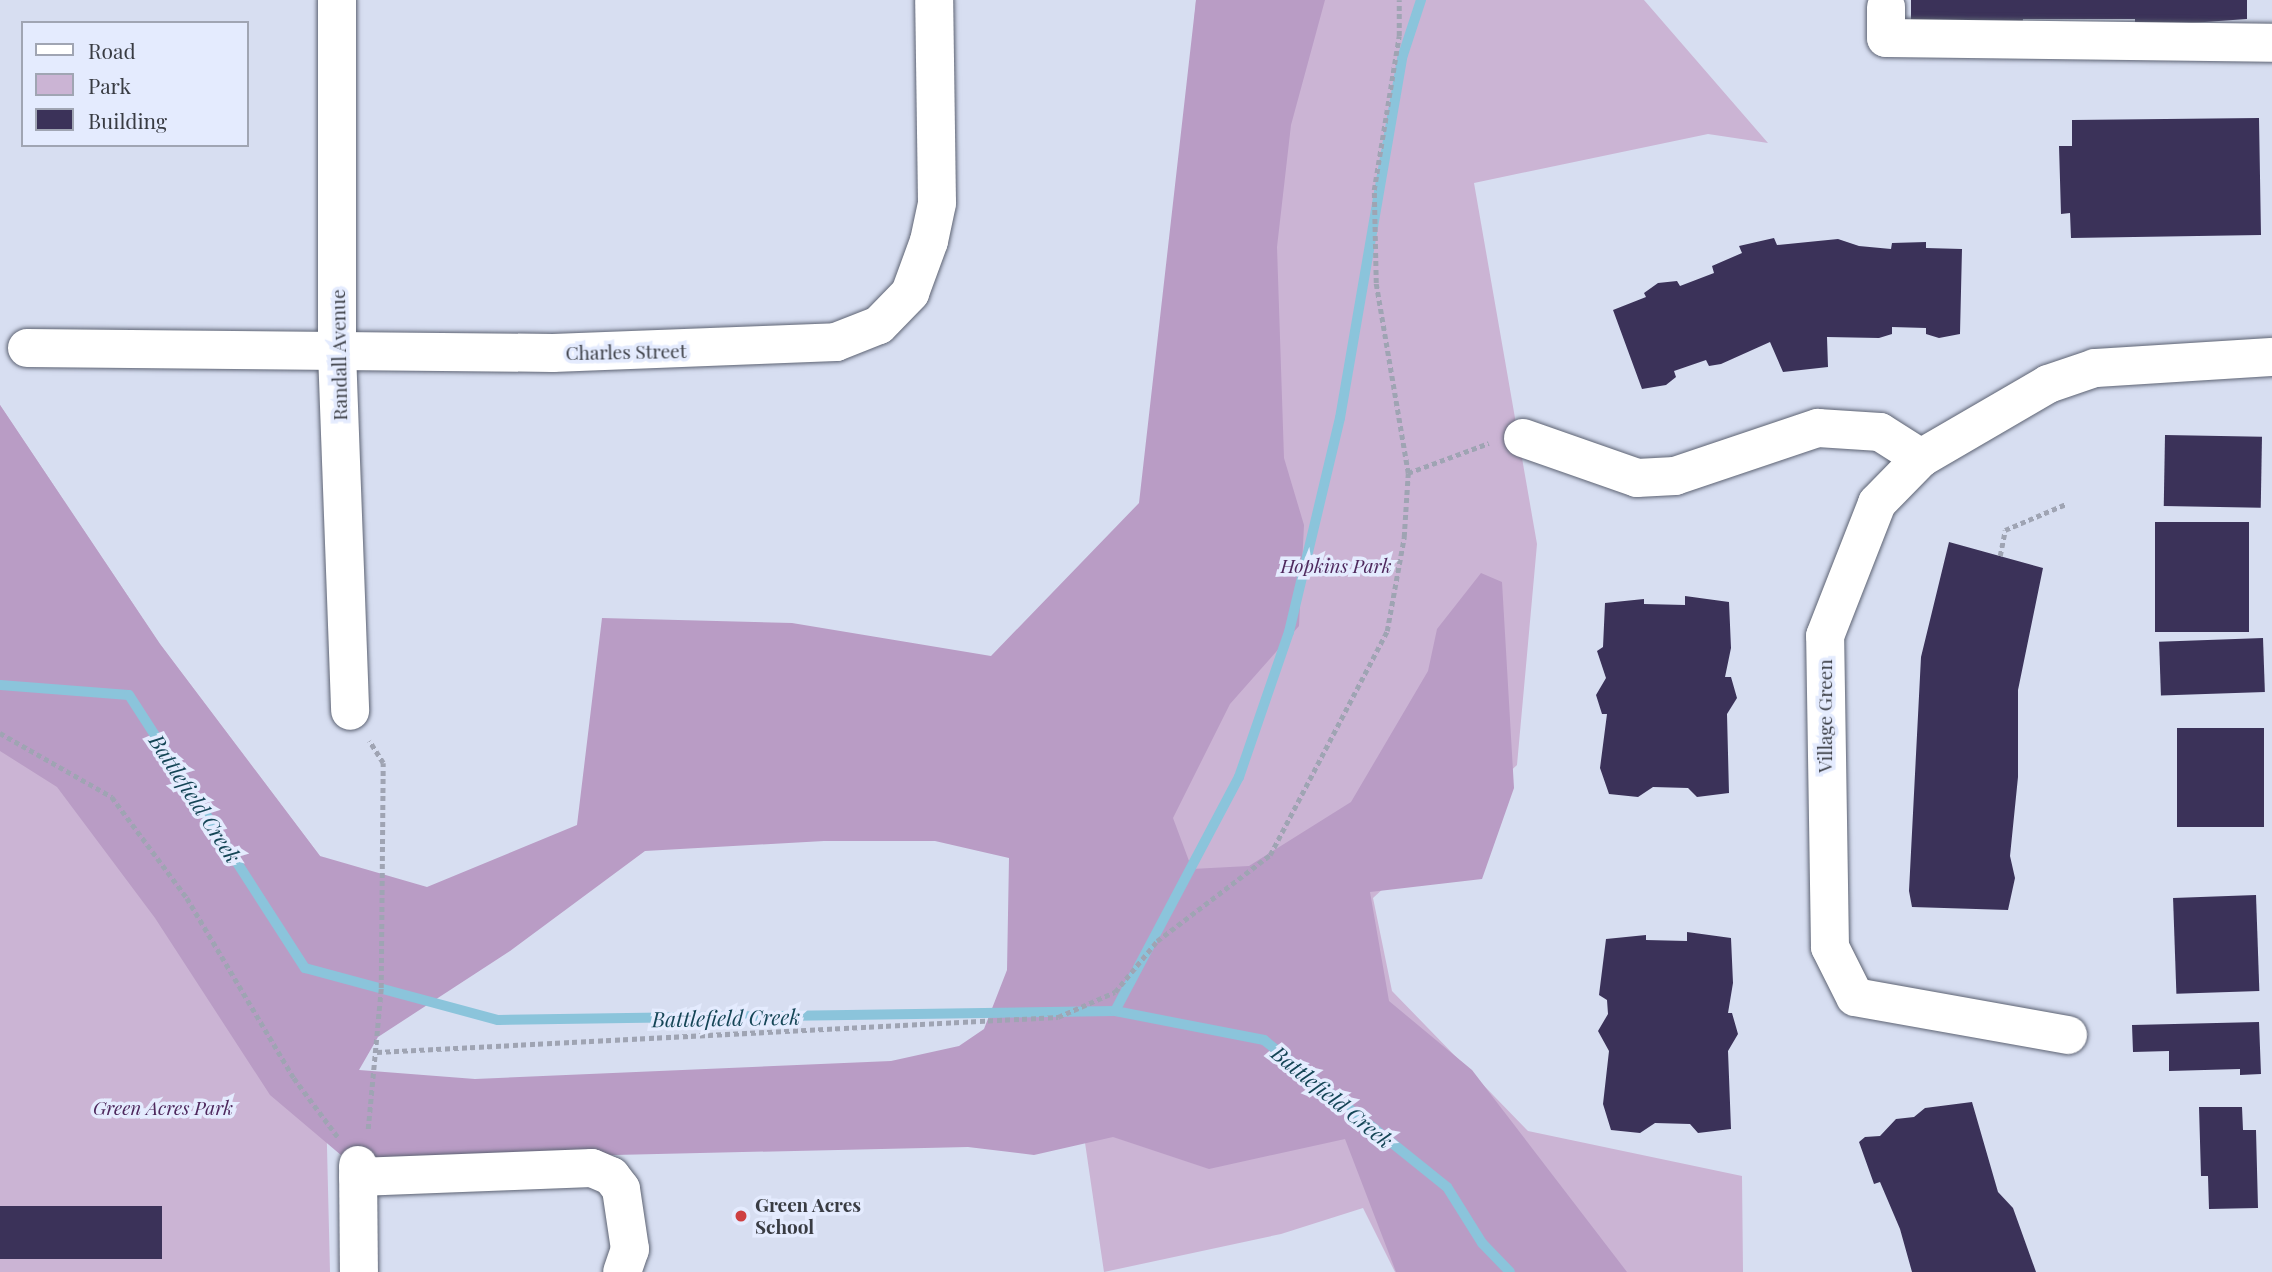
<!DOCTYPE html>
<style>
body{margin:0}
#map{position:relative;width:2272px;height:1272px;overflow:hidden;background:#d7def1;font-family:"Playfair Display",serif}
div>[style]{position:absolute}
[style*='--x']{left:calc(var(--x)*1px);top:calc(var(--y)*1px);width:calc(var(--w)*1px);rotate:calc(var(--a)*1deg)}
.green>*{inset:0;background:#cbb4d4}
.forest>*{inset:0;background:#b99cc5}
.stream>*{height:10px;margin:-5px;padding:0 5px;transform-origin:5px;border-radius:5px;background:#8bc4db}
.building>*{inset:0;background:#3b3259;transform-origin:0 0}
.path>*{height:4.5px;margin-top:-2.25px;transform-origin:0;background:repeating-linear-gradient(90deg,#9fa4b3 0 5px,transparent 0 8.5px)}
.roads{filter:drop-shadow(0 0 2px #5d6373) drop-shadow(0 0 2px #5d6373)}
.minor>*{height:38px;margin:-19px;padding:0 19px;transform-origin:19px;border-radius:19px;background:#fff}
.dots>*{width:19px;height:19px;translate:-50% -50%;box-sizing:border-box;border:4px solid #e4ebfe;border-radius:50%}
span{translate:-50% -50%;white-space:nowrap;text-align:center;line-height:1.15;-webkit-text-stroke:7px #e4ebfe;paint-order:stroke}
.street-label{font-size:19px;color:#393c43}
.park-label{font-size:19px;color:#4e285d;font-style:italic}
.poi-label{font-size:19px;color:#393c43;font-weight:700}
.left{translate:0 -50%;text-align:left}
.water-label{font-size:21px;color:#144556;font-style:italic}
.legend{position:absolute;left:21px;top:21px;width:228px;height:126px;box-sizing:border-box;background:#e4ebfe;border:2px solid #a0a5b3;margin:0;padding:9px 12px;list-style:none;font-size:21px;color:#393c43}
.legend li{display:flex;align-items:center;gap:14px;height:35px}
.legend b{width:35px;border:2px solid #a0a5b3}
</style>
<div id="map">
<div class="green">
<i style="clip-path:polygon(1196px 0,1644px 0,1768px 143px,1708px 134px,1474px 183px,1537px 544px,1517px 765px,1373px 898px,1392px 991px,1528px 1131px,1742px 1176px,1743px 1272px,1395px 1272px,1363px 1208px,1281px 1234px,1104px 1272px,1043px 857px,1128px 783px)"></i>
<i style="clip-path:polygon(0 405px,160px 644px,320px 856px,330px 1272px,0 1272px)"></i>
</div>
<div class="forest">
<i style="clip-path:polygon(evenodd,1196px 0,1325px 0,1291px 125px,1277px 247px,1284px 458px,1304px 525px,1299px 626px,1230px 704px,1173px 818px,1192px 869px,1249px 866px,1351px 802px,1428px 671px,1437px 629px,1481px 573px,1502px 582px,1514px 788px,1482px 879px,1370px 892px,1389px 1001px,1472px 1070px,1627px 1272px,1396px 1272px,1345px 1139px,1209px 1169px,1113px 1137px,1034px 1155px,968px 1147px,348px 1161px,270px 1095px,155px 918px,57px 787px,0 751px,0 405px,160px 644px,320px 856px,427px 887px,577px 825px,602px 618px,792px 623px,991px 656px,1139px 503px,1196px 0,824px 841px,935px 841px,1009px 858px,1007px 970px,984px 1029px,959px 1046px,891px 1061px,475px 1079px,359px 1070px,378px 1037px,510px 951px,645px 851px,824px 841px)"></i>
</div>
<div class="stream">
<i style="--x:0;--y:685;--w:129;--a:4.4"></i>
<i style="--x:129;--y:695;--w:325;--a:57.2"></i>
<i style="--x:305;--y:968;--w:200;--a:15.1"></i>
<i style="--x:498;--y:1020;--w:617;--a:-0.84"></i>
<i style="--x:1115;--y:1011;--w:152;--a:11"></i>
<i style="--x:1264;--y:1040;--w:235;--a:38.8"></i>
<i style="--x:1447;--y:1187;--w:66;--a:58"></i>
<i style="--x:1482;--y:1243;--w:40;--a:46"></i>
<i style="--x:1115;--y:1011;--w:265;--a:-62.1"></i>
<i style="--x:1239;--y:777;--w:153;--a:-71"></i>
<i style="--x:1289;--y:632;--w:220;--a:-76.6"></i>
<i style="--x:1340;--y:418;--w:368;--a:-80.2"></i>
<i style="--x:1403;--y:55;--w:58;--a:-71.9"></i>
</div>
<div class="building">
<i style="clip-path:polygon(1911px 0,2247px 0,2247px 19px,2135px 27px,2135px 19px,2023px 19px,2022px 26px,1911px 20px)"></i>
<i style="clip-path:polygon(2259px 118px,2261px 235px,2071px 238px,2070px 213px,2061px 214px,2059px 146px,2072px 146px,2072px 120px)"></i>
<i style="clip-path:polygon(1774px 238px,1777px 245px,1838px 239px,1859px 246px,1891px 249px,1892px 243px,1926px 242px,1926px 248px,1962px 249px,1960px 334px,1939px 338px,1926px 334px,1926px 328px,1892px 327px,1892px 334px,1879px 338px,1827px 337px,1828px 367px,1783px 372px,1770px 342px,1721px 364px,1709px 366px,1706px 360px,1674px 371px,1676px 377px,1666px 385px,1642px 389px,1613px 310px,1646px 297px,1644px 293px,1658px 283px,1677px 281px,1680px 286px,1714px 273px,1712px 266px,1742px 253px,1739px 246px)"></i>
<i style="left:2165px;top:435px;width:97px;height:71px;rotate:1deg"></i>
<i style="left:2249px;top:522px;width:110px;height:94px;rotate:90deg"></i>
<i style="clip-path:polygon(1949px 542px,2043px 568px,2018px 690px,2018px 777px,2010px 856px,2015px 878px,2008px 910px,1912px 907px,1909px 891px,1921px 657px)"></i>
<i style="clip-path:polygon(1685px 596px,1729px 602px,1731px 648px,1725px 677px,1731px 677px,1737px 698px,1727px 714px,1729px 793px,1697px 797px,1688px 788px,1653px 787px,1638px 797px,1609px 794px,1600px 768px,1607px 714px,1602px 714px,1596px 695px,1606px 678px,1597px 651px,1603px 647px,1605px 603px,1644px 599px,1644px 604px,1685px 605px)"></i>
<i style="left:2263px;top:638px;width:54px;height:104px;rotate:88deg"></i>
<i style="left:2264px;top:728px;width:99px;height:87px;rotate:90deg"></i>
<i style="left:2256px;top:895px;width:96px;height:83px;rotate:88deg"></i>
<i style="clip-path:polygon(1687px 932px,1731px 938px,1733px 983px,1728px 1013px,1732px 1013px,1738px 1034px,1728px 1051px,1731px 1129px,1698px 1133px,1690px 1124px,1655px 1123px,1640px 1133px,1611px 1130px,1603px 1104px,1609px 1051px,1598px 1031px,1608px 1014px,1607px 1000px,1599px 995px,1606px 939px,1646px 935px,1646px 940px,1687px 941px)"></i>
<i style="clip-path:polygon(2259px 1022px,2261px 1074px,2240px 1075px,2240px 1069px,2169px 1071px,2169px 1051px,2133px 1052px,2132px 1025px)"></i>
<i style="clip-path:polygon(1972px 1102px,1998px 1192px,2013px 1208px,2036px 1272px,1912px 1272px,1900px 1229px,1880px 1182px,1874px 1184px,1859px 1142px,1865px 1137px,1880px 1136px,1896px 1119px,1914px 1117px,1925px 1108px)"></i>
<i style="clip-path:polygon(2199px 1107px,2242px 1107px,2243px 1130px,2256px 1130px,2258px 1208px,2209px 1209px,2208px 1176px,2201px 1176px)"></i>
<i style="left:162px;top:1206px;width:53px;height:162px;rotate:90deg"></i>
</div>
<div class="path">
<i style="--x:1408;--y:473;--w:86;--a:-20.3"></i>
<i style="--x:2000;--y:556;--w:26;--a:-79"></i>
<i style="--x:2005;--y:530;--w:66;--a:-23.1"></i>
<i style="--x:0;--y:733;--w:129;--a:29.7"></i>
<i style="--x:112;--y:797;--w:126;--a:53.4"></i>
<i style="--x:187;--y:898;--w:209;--a:59.3"></i>
<i style="--x:294;--y:1078;--w:74;--a:53.3"></i>
<i style="--x:377;--y:1052;--w:682;--a:-2.94"></i>
<i style="--x:1058;--y:1017;--w:62;--a:-23.7"></i>
<i style="--x:1115;--y:992;--w:66;--a:-50.5"></i>
<i style="--x:1157;--y:941;--w:142;--a:-37.3"></i>
<i style="--x:1270;--y:855;--w:253;--a:-62.4"></i>
<i style="--x:1387;--y:631;--w:96;--a:-79.7"></i>
<i style="--x:1404;--y:537;--w:64;--a:-86.4"></i>
<i style="--x:1408;--y:473;--w:193;--a:-99.6"></i>
<i style="--x:1376;--y:283;--w:93;--a:-91.2"></i>
<i style="--x:1374;--y:190;--w:156;--a:-80.8"></i>
<i style="--x:1399;--y:36;--w:36;--a:-90"></i>
<i style="--x:368;--y:1129;--w:142;--a:-84.7"></i>
<i style="--x:381;--y:988;--w:225;--a:-89.5"></i>
<i style="--x:383;--y:763;--w:26;--a:-122"></i>
</div>
<div class="roads">
<div class="minor">
<i style="--x:337;--y:0;--w:352;--a:90"></i>
<i style="--x:337;--y:352;--w:359;--a:87.9"></i>
<i style="--x:1886;--y:7;--w:31;--a:90"></i>
<i style="--x:1886;--y:38;--w:386;--a:0.7"></i>
<i style="--x:27;--y:348;--w:526;--a:0.54"></i>
<i style="--x:553;--y:353;--w:283;--a:-2.2"></i>
<i style="--x:836;--y:342;--w:46;--a:-21.6"></i>
<i style="--x:879;--y:325;--w:45;--a:-45.9"></i>
<i style="--x:910;--y:293;--w:55;--a:-69.9"></i>
<i style="--x:929;--y:241;--w:39;--a:-78"></i>
<i style="--x:937;--y:203;--w:203;--a:-90.8"></i>
<i style="--x:1523;--y:438;--w:121;--a:19.3"></i>
<i style="--x:1637;--y:478;--w:38;--a:-3"></i>
<i style="--x:1675;--y:476;--w:151;--a:-18.6"></i>
<i style="--x:1818;--y:428;--w:62;--a:3.7"></i>
<i style="--x:1880;--y:432;--w:49;--a:32.4"></i>
<i style="--x:2068;--y:1035;--w:216;--a:-169.9"></i>
<i style="--x:1855;--y:997;--w:56;--a:-116.6"></i>
<i style="--x:1830;--y:947;--w:311;--a:-90.9"></i>
<i style="--x:1825;--y:636;--w:143;--a:-68.6"></i>
<i style="--x:1877;--y:503;--w:63;--a:-45.6"></i>
<i style="--x:1921;--y:458;--w:147;--a:-30.2"></i>
<i style="--x:2048;--y:384;--w:50;--a:-18.8"></i>
<i style="--x:2095;--y:368;--w:177;--a:-3.6"></i>
<i style="--x:358;--y:1165;--w:107;--a:89.5"></i>
<i style="--x:358;--y:1177;--w:234;--a:-2.2"></i>
<i style="--x:592;--y:1168;--w:21;--a:23"></i>
<i style="--x:611;--y:1176;--w:16;--a:52"></i>
<i style="--x:621;--y:1189;--w:61;--a:81.5"></i>
<i style="--x:630;--y:1249;--w:24;--a:109"></i>
</div>
</div>
<div class="dots">
<i style="left:741px;top:1216px;background:#ce3f41"></i>
</div>
<div class="street-label">
<span style="left:626px;top:352px;rotate:-1deg">Charles Street</span>
<span style="left:339px;top:355px;rotate:-91deg">Randall Avenue</span>
<span style="left:1825px;top:716px;rotate:-90deg">Village Green</span>
</div>
<div class="park-label">
<span style="left:1336px;top:566px">Hopkins Park</span>
<span style="left:163px;top:1108px">Green Acres Park</span>
</div>
<div class="poi-label">
<span class="left" style="left:755px;top:1216px">Green Acres<br>School</span>
</div>
<div class="water-label">
<span style="left:196px;top:798px;rotate:57deg">Battlefield Creek</span>
<span style="left:726px;top:1017px;rotate:-1deg">Battlefield Creek</span>
<span style="left:1333px;top:1096px;rotate:39deg">Battlefield Creek</span>
</div>
<ul class="legend">
<li><b style="height:9px;background:#fff"></b>Road</li>
<li><b style="height:19px;background:#cbb4d4"></b>Park</li>
<li><b style="height:19px;background:#3b3259"></b>Building</li>
</ul>
</div>
